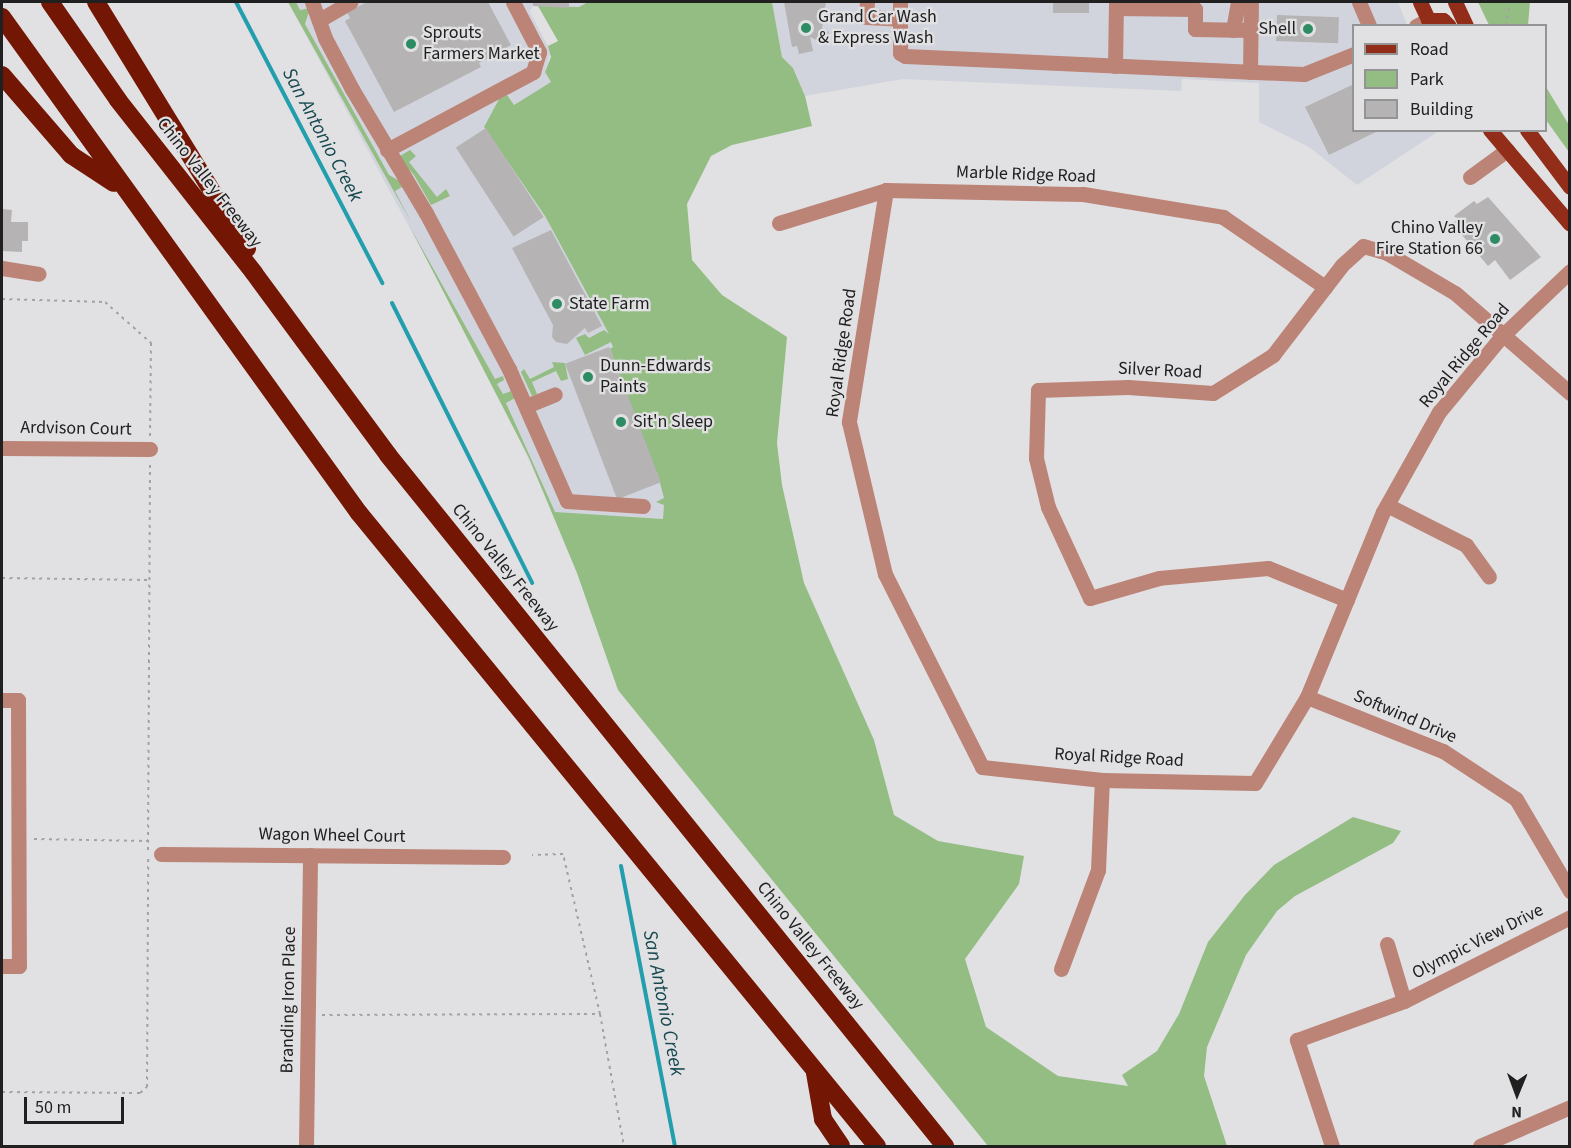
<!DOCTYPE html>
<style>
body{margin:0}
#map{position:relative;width:1571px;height:1148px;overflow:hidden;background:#e1e1e3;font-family:"Source Sans 3",sans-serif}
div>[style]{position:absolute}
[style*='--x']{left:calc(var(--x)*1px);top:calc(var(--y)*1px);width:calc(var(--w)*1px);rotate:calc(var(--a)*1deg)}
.built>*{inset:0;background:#d2d4dd}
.green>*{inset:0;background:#93bd83}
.stream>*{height:4px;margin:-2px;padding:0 2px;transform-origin:2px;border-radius:2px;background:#239ead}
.building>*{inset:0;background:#b5b3b3;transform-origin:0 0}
.path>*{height:2px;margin-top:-1px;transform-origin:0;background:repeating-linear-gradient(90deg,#a2a2a4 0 3px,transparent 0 7.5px)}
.minor>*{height:15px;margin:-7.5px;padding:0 7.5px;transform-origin:7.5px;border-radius:7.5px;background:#bc8377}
.major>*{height:15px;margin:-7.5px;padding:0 7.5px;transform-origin:7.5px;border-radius:7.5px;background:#912d19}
.highway>*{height:18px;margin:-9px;padding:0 9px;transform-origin:9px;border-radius:9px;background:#731603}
.dots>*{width:16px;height:16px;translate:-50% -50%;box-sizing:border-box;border:3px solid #e1e1e3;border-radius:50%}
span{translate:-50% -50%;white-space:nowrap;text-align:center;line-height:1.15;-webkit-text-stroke:4.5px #e1e1e3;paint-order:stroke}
.poi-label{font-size:18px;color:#202021}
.left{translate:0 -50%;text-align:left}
.right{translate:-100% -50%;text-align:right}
.street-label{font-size:18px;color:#202021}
.water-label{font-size:20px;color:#16484f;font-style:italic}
.frame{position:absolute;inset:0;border:3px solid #202021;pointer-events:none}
.legend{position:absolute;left:1352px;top:24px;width:195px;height:108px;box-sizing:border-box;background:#e1e1e3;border:2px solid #949495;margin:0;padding:8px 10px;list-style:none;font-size:18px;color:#202021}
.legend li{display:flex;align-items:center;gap:12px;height:30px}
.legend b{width:30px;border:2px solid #949495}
.north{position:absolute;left:1487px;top:1064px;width:60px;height:60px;-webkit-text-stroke:4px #e1e1e3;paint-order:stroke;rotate:181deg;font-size:16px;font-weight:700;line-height:24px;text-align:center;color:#202021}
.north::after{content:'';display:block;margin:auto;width:21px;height:27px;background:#202021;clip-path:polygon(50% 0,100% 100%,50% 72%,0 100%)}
.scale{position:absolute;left:24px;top:1097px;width:100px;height:27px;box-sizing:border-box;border:3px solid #202021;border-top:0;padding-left:8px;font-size:18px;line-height:21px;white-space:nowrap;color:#202021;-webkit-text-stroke:4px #e1e1e3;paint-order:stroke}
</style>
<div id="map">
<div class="built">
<i style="clip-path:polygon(288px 2px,588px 2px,579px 7px,533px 6px,530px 12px,551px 52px,545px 72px,551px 82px,514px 105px,499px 99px,484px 127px,545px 216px,614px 343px,677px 528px,556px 520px,499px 394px)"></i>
<i style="clip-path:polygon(772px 2px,1398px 2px,1407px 25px,1354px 26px,1354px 130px,1439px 131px,1357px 185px,1309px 147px,1259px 122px,1259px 83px,1182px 79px,1181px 91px,903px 79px,805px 96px,793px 68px,782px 57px)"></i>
</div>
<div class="green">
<i style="clip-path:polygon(288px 2px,296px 2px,300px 10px,310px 8px,305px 24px,389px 175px,401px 182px,402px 187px,395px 191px,411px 222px)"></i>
<i style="clip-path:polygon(588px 2px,772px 2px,782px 57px,793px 68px,805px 96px,812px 126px,732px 145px,711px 156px,687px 204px,692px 260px,722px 295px,787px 337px,777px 443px,782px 485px,804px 583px,874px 740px,894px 815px,938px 841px,1024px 856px,1019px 884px,965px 959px,986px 1027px,1058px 1076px,1128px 1086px,1122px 1075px,1157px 1051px,1179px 1014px,1208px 942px,1245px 895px,1274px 865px,1353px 817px,1401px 831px,1393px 843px,1295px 896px,1277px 911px,1246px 955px,1207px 1047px,1204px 1076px,1227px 1146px,988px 1146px,618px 690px,577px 573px,529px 458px,410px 227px,495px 379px,503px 376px,504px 380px,497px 384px,503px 394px,511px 391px,515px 398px,506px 403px,555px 512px,663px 519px,664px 505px,656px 502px,664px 498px,660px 483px,610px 349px,613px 347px,611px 342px,585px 355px,576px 338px,585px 334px,589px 338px,604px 330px,609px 334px,545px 216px,484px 127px,499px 99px,507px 95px,514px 105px,551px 82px,545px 72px,551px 57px,548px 46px,558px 41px,538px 6px,579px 7px)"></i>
<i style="clip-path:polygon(1478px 2px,1530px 2px,1528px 25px,1489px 25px)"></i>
<i style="clip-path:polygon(1546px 87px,1569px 125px,1569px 152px,1546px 120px)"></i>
<i style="clip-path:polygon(410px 150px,416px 156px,409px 162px,437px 197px,446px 189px,450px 196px,431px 205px,414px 175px,402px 162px,400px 156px)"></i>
<i style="clip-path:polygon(552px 362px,565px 363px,568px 379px,561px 381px,556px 371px,532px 382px,537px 394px,532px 396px,521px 372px,524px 369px,530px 379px,554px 367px)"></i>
</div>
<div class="stream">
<i style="--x:236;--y:2;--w:317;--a:62.5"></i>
<i style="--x:392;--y:303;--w:313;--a:63.4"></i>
<i style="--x:621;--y:866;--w:285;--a:79.1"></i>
</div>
<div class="building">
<i style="clip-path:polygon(367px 2px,488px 2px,511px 45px,479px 63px,481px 67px,394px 112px,345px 21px,350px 18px,347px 12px)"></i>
<i style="clip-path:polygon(533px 2px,569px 2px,569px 8px,533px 6px)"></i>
<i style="clip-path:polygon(784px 2px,826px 2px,822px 28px,829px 32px,828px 39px,821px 42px,810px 37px,813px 51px,799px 54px,797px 46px,792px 47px)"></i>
<i style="left:1053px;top:2px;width:36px;height:11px"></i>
<i style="left:1277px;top:15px;width:62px;height:26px;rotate:2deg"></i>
<i style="clip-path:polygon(1354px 84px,1354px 130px,1380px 130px,1329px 155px,1305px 107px)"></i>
<i style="left:486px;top:128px;width:106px;height:36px;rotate:57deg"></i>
<i style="clip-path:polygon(1488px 197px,1541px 257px,1510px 280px,1495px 260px,1488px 266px,1452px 223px,1458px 220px,1454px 216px,1474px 201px,1477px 204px)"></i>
<i style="clip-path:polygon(2px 209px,12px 210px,11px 222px,28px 222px,28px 241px,22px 241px,22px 252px,2px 251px)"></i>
<i style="clip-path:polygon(551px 230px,602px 326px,588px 333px,585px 328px,567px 344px,556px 342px,552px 337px,553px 325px,512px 248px)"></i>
<i style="left:609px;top:347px;width:145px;height:47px;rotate:69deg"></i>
</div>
<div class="path">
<i style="--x:1506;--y:26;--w:24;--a:-81"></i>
<i style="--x:2;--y:299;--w:103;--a:1.7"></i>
<i style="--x:105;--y:302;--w:62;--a:41.7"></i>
<i style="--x:151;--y:343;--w:93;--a:90.6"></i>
<i style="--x:2;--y:578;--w:147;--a:0.8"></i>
<i style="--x:34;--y:839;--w:114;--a:1"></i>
<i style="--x:148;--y:850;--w:388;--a:-89.7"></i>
<i style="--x:600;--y:1014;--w:134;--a:79.7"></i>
<i style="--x:322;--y:1015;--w:278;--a:-0.2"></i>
<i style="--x:600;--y:1014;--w:164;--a:-103"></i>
<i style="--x:563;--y:854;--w:31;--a:178"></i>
<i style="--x:2;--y:1092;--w:138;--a:0.4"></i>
<i style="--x:140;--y:1093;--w:9;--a:-41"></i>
<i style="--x:147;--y:1087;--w:229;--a:-89.7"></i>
</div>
<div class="minor">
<i style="--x:312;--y:2;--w:38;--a:70"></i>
<i style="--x:325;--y:38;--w:58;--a:62.1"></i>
<i style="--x:352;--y:89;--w:144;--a:59.2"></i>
<i style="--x:426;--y:213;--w:177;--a:62"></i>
<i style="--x:509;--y:369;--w:144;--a:66.3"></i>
<i style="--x:567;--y:501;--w:76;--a:3.8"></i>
<i style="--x:867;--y:2;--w:15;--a:94"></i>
<i style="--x:866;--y:17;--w:34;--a:3"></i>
<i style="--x:900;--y:2;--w:51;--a:90"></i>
<i style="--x:900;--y:53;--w:6;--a:31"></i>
<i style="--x:905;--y:56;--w:399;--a:2.6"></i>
<i style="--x:1304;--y:74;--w:54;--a:-21.8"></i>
<i style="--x:1359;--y:2;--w:26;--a:67"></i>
<i style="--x:1116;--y:8;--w:79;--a:0.7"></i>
<i style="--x:1195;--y:9;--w:20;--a:90"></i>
<i style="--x:1195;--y:29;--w:55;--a:1"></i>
<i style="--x:321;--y:19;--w:34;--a:-30"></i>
<i style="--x:1416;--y:26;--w:13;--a:-27"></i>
<i style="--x:1233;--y:30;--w:28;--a:-80"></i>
<i style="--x:1115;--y:66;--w:64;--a:-89.1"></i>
<i style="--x:1250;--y:72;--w:70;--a:-89.2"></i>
<i style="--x:387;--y:150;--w:166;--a:-28.1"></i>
<i style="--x:533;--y:72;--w:21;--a:-73"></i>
<i style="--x:539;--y:52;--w:56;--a:-117.5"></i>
<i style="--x:1470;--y:177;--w:46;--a:-36.1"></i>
<i style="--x:886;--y:190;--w:235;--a:99.1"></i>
<i style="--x:849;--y:422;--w:156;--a:76.7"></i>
<i style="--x:885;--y:574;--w:216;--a:63.3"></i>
<i style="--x:982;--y:767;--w:121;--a:6.2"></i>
<i style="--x:1102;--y:780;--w:153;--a:1.1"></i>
<i style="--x:1255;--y:783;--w:100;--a:-58.8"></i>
<i style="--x:1307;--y:697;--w:200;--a:-67.7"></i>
<i style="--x:1383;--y:512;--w:115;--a:-60.8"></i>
<i style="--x:1439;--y:412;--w:97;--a:-50.4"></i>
<i style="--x:1501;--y:337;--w:95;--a:-43.7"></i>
<i style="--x:779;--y:223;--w:112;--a:-17.1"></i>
<i style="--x:886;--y:190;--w:197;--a:1.2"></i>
<i style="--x:1083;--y:194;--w:142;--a:9.3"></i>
<i style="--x:1223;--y:217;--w:124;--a:34.5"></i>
<i style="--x:2;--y:268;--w:37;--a:9"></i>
<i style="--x:526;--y:406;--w:31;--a:-22"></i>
<i style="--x:2;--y:448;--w:148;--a:0.4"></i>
<i style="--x:1387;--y:505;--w:89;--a:26.9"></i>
<i style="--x:1466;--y:545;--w:39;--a:54"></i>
<i style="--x:1347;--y:600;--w:85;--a:-157.9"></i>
<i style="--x:1268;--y:568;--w:109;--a:174.8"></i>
<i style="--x:1159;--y:578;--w:72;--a:163.8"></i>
<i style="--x:1090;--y:598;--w:100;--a:-114.8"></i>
<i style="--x:1048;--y:507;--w:50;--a:-103.8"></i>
<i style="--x:1036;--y:458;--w:68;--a:-88.3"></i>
<i style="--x:1038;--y:390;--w:90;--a:-1.9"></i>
<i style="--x:1128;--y:387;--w:85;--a:4"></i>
<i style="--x:1213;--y:393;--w:71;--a:-32.3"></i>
<i style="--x:1273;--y:355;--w:113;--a:-52.5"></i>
<i style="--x:1342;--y:265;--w:28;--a:-42"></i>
<i style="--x:1363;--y:246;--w:25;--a:16"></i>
<i style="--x:1387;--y:253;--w:79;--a:30.5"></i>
<i style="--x:1455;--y:293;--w:152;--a:41"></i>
<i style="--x:1307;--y:697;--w:146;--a:21.7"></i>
<i style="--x:1443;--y:751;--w:87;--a:33.3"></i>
<i style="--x:1516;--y:799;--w:107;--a:59.6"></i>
<i style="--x:2;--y:700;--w:16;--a:0"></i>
<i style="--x:18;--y:700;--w:266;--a:89.8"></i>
<i style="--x:19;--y:966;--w:17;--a:180"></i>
<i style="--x:161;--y:854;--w:342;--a:0.5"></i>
<i style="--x:1387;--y:944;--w:59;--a:73.4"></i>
<i style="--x:1061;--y:969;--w:106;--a:-69.5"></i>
<i style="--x:1098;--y:870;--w:90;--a:-87.5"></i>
<i style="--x:306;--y:1146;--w:291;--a:-89.2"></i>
<i style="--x:1332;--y:1146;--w:112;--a:-108.3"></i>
<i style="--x:1297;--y:1040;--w:114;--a:-20"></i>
<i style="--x:1404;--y:1001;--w:186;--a:-26.8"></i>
<i style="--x:1480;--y:1146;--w:98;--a:-23.4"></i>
</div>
<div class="major">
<i style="--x:1420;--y:2;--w:26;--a:65"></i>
<i style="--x:1455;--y:2;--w:26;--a:65"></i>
<i style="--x:1428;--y:20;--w:15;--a:0"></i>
<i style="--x:1443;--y:20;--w:8;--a:45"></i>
<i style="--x:1490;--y:130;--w:123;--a:49.6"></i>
<i style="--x:1527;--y:130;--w:71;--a:53"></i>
</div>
<div class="highway">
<i style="--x:50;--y:2;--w:119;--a:55.2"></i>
<i style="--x:118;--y:100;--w:220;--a:51.8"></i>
<i style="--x:254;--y:273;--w:226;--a:53.6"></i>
<i style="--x:388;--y:455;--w:888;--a:51.13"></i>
<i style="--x:96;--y:2;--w:289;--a:58.5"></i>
<i style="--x:2;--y:17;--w:611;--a:54.26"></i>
<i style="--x:359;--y:513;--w:818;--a:50.71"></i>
<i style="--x:2;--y:75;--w:106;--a:49.2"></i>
<i style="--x:71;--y:155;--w:51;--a:33.1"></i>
<i style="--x:815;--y:1073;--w:47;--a:80.1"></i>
<i style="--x:823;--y:1119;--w:32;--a:56"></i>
</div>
<div class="dots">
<i style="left:806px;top:28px;background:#2d8c64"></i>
<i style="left:1308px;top:29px;background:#2d8c64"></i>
<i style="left:411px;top:44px;background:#2d8c64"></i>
<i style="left:1495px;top:239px;background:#2d8c64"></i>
<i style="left:557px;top:304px;background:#2d8c64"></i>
<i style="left:588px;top:377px;background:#2d8c64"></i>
<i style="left:621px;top:422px;background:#2d8c64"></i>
</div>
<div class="poi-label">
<span class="left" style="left:818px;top:28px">Grand Car Wash<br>&amp; Express Wash</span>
<span class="right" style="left:1296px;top:29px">Shell</span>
<span class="left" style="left:423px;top:44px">Sprouts<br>Farmers Market</span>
<span class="right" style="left:1483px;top:239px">Chino Valley<br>Fire Station 66</span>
<span class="left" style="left:569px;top:304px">State Farm</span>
<span class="left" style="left:600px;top:377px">Dunn-Edwards<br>Paints</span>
<span class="left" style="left:633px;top:422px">Sit'n Sleep</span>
</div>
<div class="street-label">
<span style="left:1026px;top:175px;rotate:2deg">Marble Ridge Road</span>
<span style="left:209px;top:183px;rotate:52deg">Chino Valley Freeway</span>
<span style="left:842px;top:353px;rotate:-82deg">Royal Ridge Road</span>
<span style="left:1465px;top:356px;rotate:-50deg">Royal Ridge Road</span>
<span style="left:1160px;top:371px;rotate:3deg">Silver Road</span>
<span style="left:76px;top:429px;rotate:1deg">Ardvison Court</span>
<span style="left:505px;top:568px;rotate:51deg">Chino Valley Freeway</span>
<span style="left:1405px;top:717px;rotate:23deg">Softwind Drive</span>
<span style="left:1119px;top:758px;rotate:3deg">Royal Ridge Road</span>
<span style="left:332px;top:836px;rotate:1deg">Wagon Wheel Court</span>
<span style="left:1478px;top:942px;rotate:-27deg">Olympic View Drive</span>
<span style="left:810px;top:946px;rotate:51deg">Chino Valley Freeway</span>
<span style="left:289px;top:1000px;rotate:-89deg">Branding Iron Place</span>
</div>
<div class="water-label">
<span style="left:322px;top:135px;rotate:62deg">San Antonio Creek</span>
<span style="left:663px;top:1003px;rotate:79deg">San Antonio Creek</span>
</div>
<div class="frame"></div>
<ul class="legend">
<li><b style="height:8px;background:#912d19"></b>Road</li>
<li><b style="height:16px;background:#93bd83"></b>Park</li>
<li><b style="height:16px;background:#b5b3b3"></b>Building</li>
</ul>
<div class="north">N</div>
<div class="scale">50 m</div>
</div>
